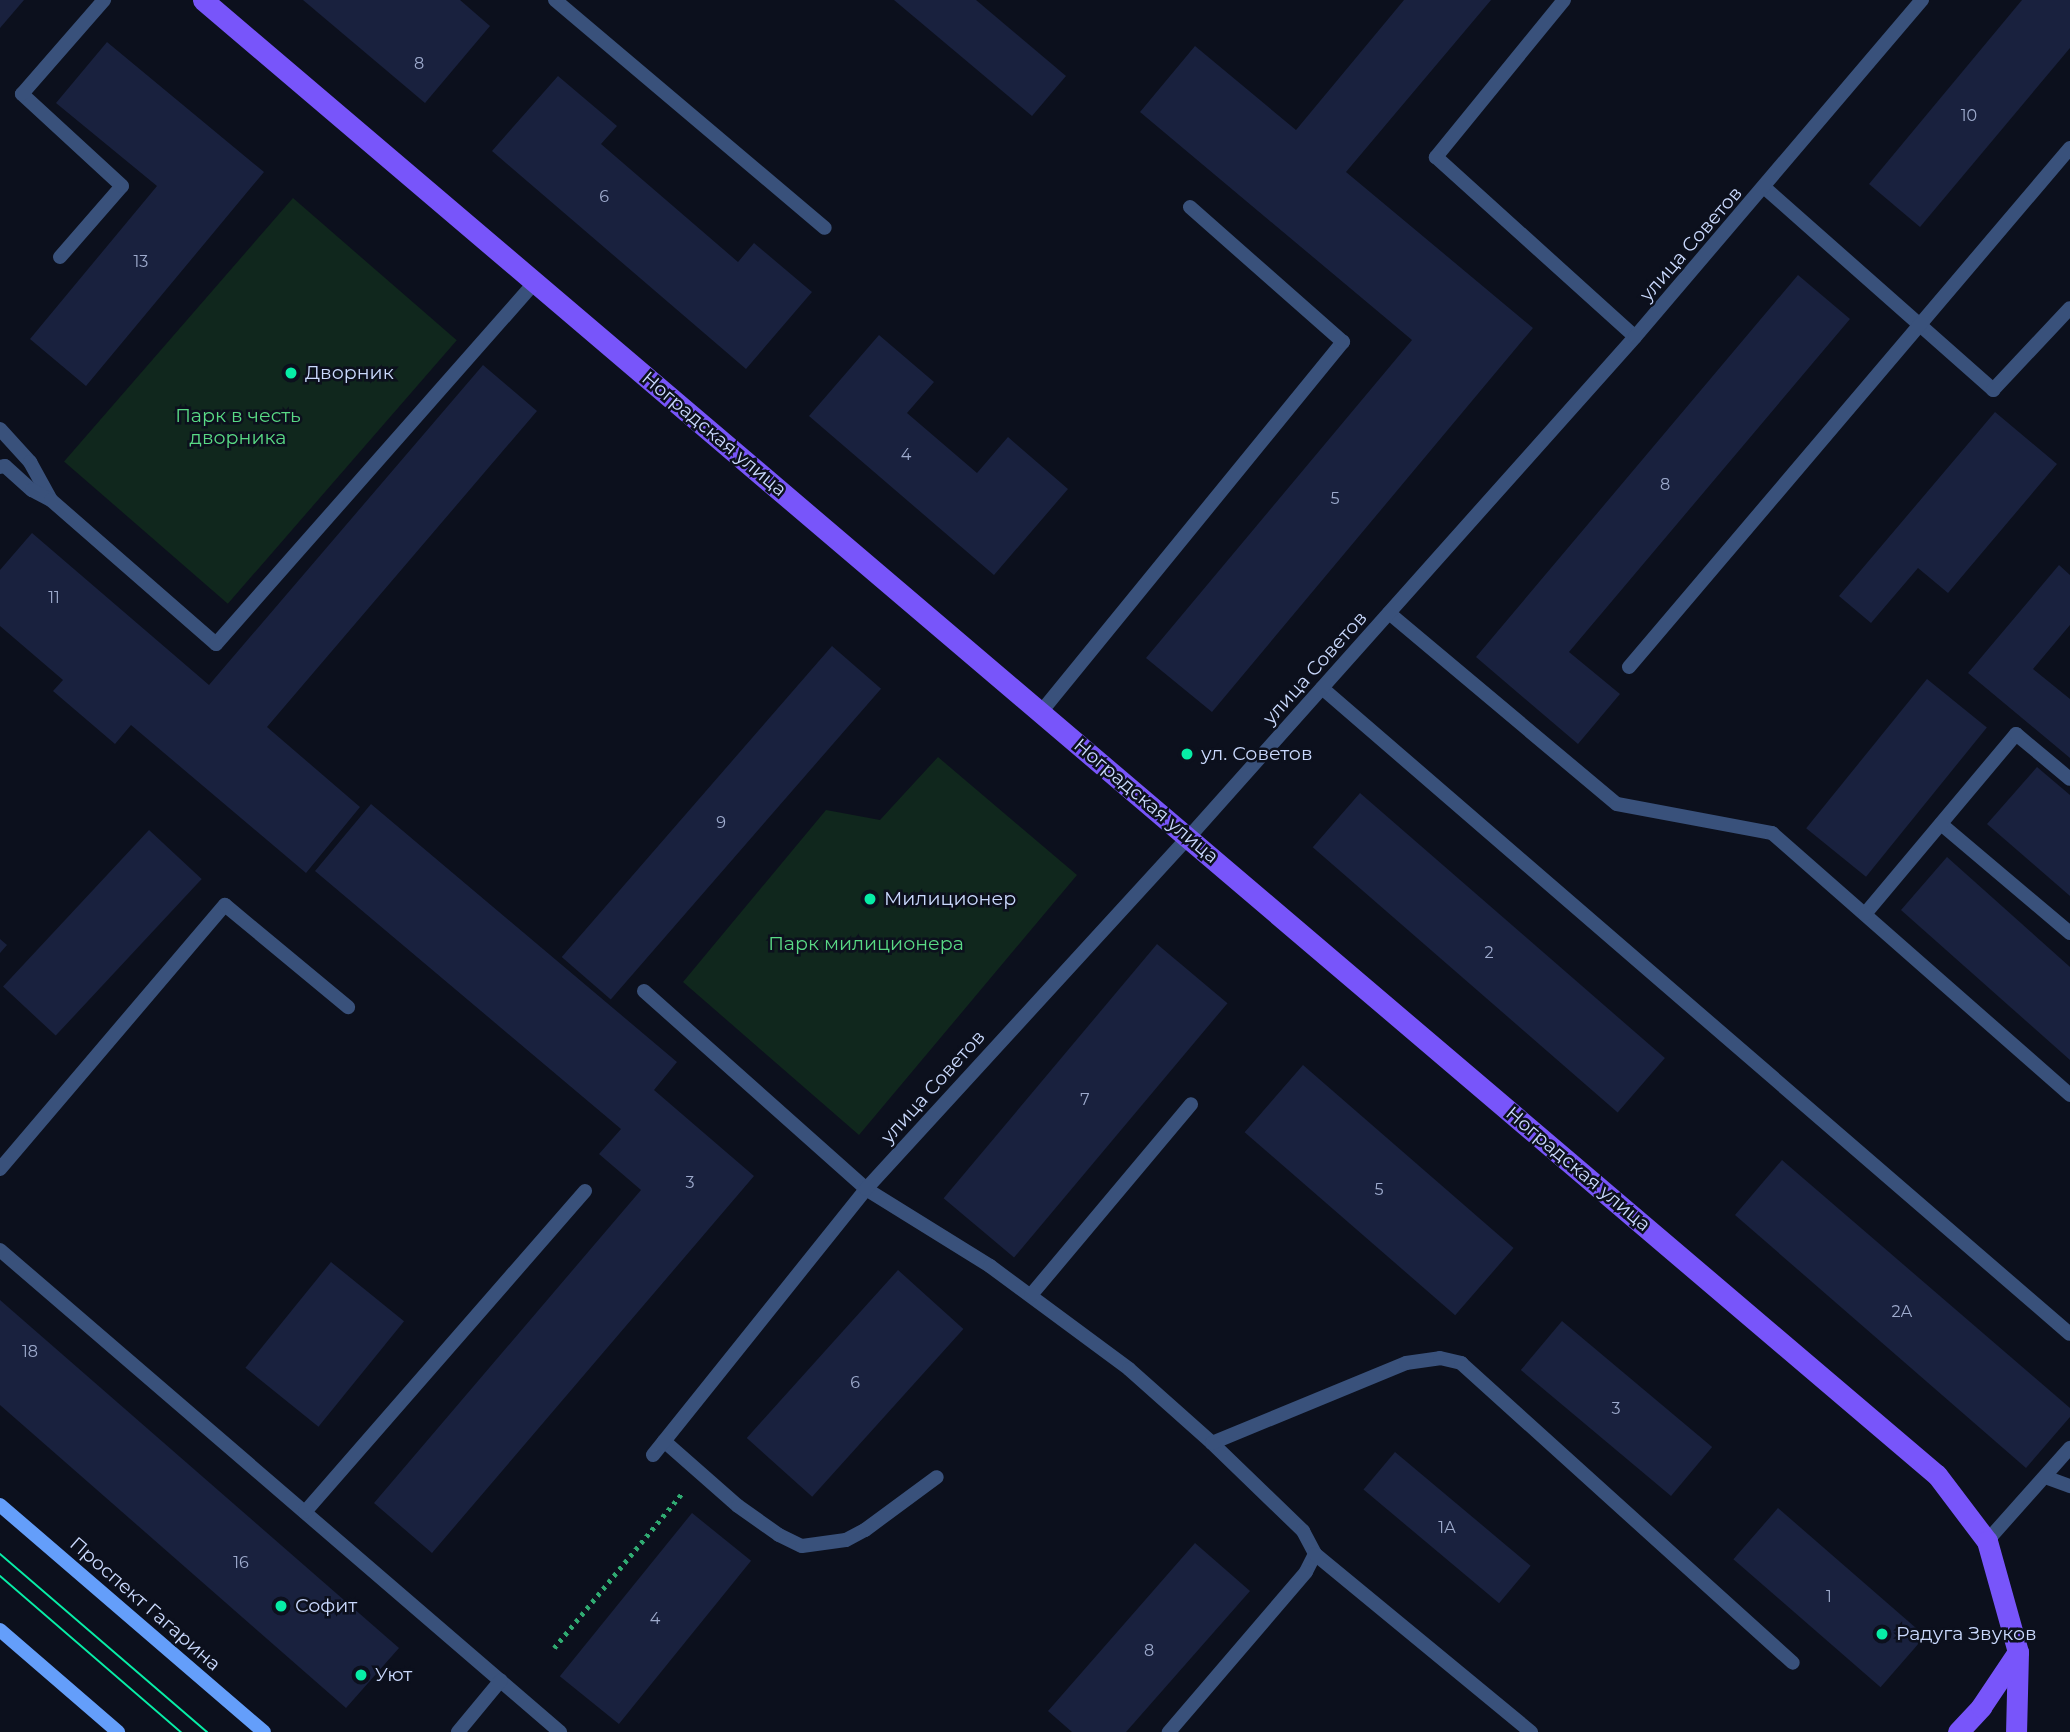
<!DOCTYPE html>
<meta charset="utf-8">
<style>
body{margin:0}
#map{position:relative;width:2070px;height:1732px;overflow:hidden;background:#0c101d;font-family:Montserrat,sans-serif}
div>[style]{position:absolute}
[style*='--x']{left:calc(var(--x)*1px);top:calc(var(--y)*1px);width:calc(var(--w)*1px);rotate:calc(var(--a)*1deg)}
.green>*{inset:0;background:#10271d;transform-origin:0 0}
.building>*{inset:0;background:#19213e;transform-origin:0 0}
.path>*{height:4.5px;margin-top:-2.25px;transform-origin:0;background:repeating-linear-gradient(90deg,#30ab72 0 3.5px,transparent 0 8.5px)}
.lane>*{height:14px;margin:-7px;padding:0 7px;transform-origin:7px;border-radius:7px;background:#39517b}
.street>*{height:14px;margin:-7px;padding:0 7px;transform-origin:7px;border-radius:7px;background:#39517b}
.secondary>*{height:14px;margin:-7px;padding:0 7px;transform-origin:7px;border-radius:7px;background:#649efa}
.primary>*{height:21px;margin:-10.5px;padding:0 10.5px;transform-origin:10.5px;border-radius:10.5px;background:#7855fa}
.tram>*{height:2px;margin:-1px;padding:0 1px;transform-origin:1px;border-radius:1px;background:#07eda6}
.dots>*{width:19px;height:19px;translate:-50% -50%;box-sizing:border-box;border:4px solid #0c101d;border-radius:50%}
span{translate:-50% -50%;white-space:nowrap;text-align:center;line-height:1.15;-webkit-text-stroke:5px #0c101d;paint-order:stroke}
.number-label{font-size:16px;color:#9eabcd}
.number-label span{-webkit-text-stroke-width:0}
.street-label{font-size:19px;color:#cad9fd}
.poi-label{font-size:19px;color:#cad9fd}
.left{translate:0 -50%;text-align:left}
.park-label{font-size:19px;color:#59da85}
</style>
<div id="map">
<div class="green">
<i style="left:293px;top:198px;width:217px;height:349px;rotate:41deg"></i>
<i style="clip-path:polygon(938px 757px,1077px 875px,859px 1135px,683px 982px,826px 810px,880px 820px)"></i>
</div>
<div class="building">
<i style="clip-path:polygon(0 0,24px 0,0 28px)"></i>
<i style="clip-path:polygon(303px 0,460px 0,490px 26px,425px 103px)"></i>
<i style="clip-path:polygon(894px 0,976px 0,1066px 76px,1032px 116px)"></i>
<i style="clip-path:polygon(1404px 0,1491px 0,1346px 172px,1533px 328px,1212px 712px,1146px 658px,1412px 340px,1140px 112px,1195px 46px,1296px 130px)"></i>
<i style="clip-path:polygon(2022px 0,2070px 0,2070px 48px,1920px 227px,1869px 184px)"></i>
<i style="clip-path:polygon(107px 42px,264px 172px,86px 386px,30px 339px,157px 186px,56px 103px)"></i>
<i style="clip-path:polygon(558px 76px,617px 126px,601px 144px,738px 262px,754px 243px,812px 292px,746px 369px,492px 151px)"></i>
<i style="clip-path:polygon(1798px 275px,1850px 319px,1569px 652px,1620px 694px,1578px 744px,1476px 657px)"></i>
<i style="clip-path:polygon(879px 335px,934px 382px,907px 413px,977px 473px,1008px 437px,1068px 489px,994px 575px,809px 416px)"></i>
<i style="clip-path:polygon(483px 365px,537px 411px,267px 727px,360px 807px,306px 873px,131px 725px,115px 744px,53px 691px,63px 680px,0 626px,0 570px,32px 533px,209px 685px)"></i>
<i style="clip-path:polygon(1995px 412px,2057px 464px,1948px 593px,1918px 568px,1871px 623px,1839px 596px)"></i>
<i style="clip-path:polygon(2059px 565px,2070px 575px,2070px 625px,2033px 669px,2070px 699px,2070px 758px,1968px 673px)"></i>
<i style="left:832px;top:646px;width:65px;height:412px;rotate:41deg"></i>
<i style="left:1927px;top:679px;width:77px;height:192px;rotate:39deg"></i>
<i style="clip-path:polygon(2037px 767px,2070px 795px,2070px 896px,1987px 824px)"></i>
<i style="left:1360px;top:793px;width:404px;height:72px;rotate:41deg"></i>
<i style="clip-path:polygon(371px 804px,677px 1062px,654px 1090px,754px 1176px,432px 1553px,374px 1503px,641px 1190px,599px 1154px,621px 1129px,315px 871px)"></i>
<i style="left:149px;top:830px;width:72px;height:214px;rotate:43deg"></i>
<i style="clip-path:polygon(1947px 857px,2070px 967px,2070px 1060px,1901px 910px)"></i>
<i style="clip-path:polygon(0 939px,7px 945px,0 953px)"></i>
<i style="left:1157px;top:944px;width:92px;height:332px;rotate:40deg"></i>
<i style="left:1303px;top:1065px;width:279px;height:89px;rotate:41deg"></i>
<i style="clip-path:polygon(1782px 1160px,2070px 1408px,2070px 1417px,2026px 1468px,1735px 1215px)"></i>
<i style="left:331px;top:1262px;width:94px;height:136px;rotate:39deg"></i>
<i style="left:898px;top:1270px;width:88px;height:226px;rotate:42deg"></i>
<i style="clip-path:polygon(0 1300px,399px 1648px,346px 1708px,0 1405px)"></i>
<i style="left:1562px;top:1321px;width:196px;height:64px;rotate:40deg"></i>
<i style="left:1395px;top:1452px;width:177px;height:49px;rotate:40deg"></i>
<i style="left:1778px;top:1508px;width:195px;height:68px;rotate:41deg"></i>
<i style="left:692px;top:1513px;width:76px;height:210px;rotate:39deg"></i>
<i style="clip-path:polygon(1195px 1543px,1250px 1591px,1126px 1732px,1072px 1732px,1048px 1711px)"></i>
</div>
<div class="path">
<i style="--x:554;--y:1648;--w:202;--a:-50.4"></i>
</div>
<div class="lane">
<i style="--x:555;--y:0;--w:353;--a:40.2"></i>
<i style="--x:1564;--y:0;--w:203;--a:129.2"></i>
<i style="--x:1436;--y:157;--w:268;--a:42.1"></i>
<i style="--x:1765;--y:188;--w:305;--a:41.5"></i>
<i style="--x:1993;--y:390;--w:112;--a:-46.8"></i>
<i style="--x:60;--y:257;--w:94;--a:-48.9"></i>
<i style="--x:122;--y:186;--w:136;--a:-137.4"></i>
<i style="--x:22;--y:94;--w:125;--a:-48.9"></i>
<i style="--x:0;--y:429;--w:45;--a:47.7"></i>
<i style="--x:30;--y:462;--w:43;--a:61.1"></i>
<i style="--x:0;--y:467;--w:5;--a:-11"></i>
<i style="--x:5;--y:466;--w:36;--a:42"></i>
<i style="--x:32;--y:490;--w:21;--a:28"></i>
<i style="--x:51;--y:500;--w:219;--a:41.1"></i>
<i style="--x:216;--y:644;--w:482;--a:-48.6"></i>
<i style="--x:1389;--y:613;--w:297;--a:40"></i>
<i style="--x:1617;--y:804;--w:158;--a:10.6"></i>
<i style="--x:1772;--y:833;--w:397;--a:41.3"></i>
<i style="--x:1629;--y:667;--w:681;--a:-49.65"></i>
<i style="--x:1322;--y:688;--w:988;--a:40.82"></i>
<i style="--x:1041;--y:712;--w:478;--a:-50.8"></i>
<i style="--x:1343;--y:342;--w:204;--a:-138.6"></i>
<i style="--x:1941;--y:824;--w:169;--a:40.2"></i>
<i style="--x:1865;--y:914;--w:235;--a:-50"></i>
<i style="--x:2016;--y:734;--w:70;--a:39.8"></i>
<i style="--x:644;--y:991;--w:297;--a:41.7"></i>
<i style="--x:866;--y:1189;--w:146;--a:31.8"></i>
<i style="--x:990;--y:1266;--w:173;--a:36.5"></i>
<i style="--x:1129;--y:1369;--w:111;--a:41.7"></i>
<i style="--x:1212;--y:1443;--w:127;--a:44"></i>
<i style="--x:1303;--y:1531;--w:26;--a:62"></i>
<i style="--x:1315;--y:1554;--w:20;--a:117"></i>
<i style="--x:1306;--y:1572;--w:211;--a:130.6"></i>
<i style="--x:0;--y:1169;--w:347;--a:-49.6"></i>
<i style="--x:225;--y:905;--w:160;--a:39.7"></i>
<i style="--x:0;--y:1250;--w:739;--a:40.72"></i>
<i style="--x:1031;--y:1295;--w:249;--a:-50"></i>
<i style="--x:664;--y:1441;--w:98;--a:41.3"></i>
<i style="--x:738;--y:1506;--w:50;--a:35.3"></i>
<i style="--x:779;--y:1535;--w:25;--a:26"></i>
<i style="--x:802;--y:1546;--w:44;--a:-7.8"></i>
<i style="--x:846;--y:1540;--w:21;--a:-28"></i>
<i style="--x:865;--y:1530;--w:89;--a:-36.4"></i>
<i style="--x:1212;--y:1443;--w:210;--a:-22.4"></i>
<i style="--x:1406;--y:1363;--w:34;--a:-8"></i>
<i style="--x:1440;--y:1358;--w:22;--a:13"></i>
<i style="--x:1461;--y:1363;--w:447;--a:42.1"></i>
<i style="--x:2045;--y:1477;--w:27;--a:20"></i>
<i style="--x:305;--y:1512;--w:426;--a:-48.9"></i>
<i style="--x:1987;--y:1541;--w:125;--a:-48.3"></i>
<i style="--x:1315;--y:1554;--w:280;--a:39.5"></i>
<i style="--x:458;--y:1732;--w:67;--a:-50.4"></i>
</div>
<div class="street">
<i style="--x:653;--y:1455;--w:341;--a:-51.3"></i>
<i style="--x:866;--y:1189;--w:478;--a:-47.5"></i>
<i style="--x:1189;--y:837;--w:670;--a:-48.27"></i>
<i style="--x:1635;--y:337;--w:443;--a:-49.6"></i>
</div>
<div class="secondary">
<i style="--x:0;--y:1505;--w:348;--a:40.7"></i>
<i style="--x:0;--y:1630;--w:156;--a:40.8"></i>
</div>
<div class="primary">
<i style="--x:203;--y:0;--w:2276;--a:40.39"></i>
<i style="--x:1937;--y:1475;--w:83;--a:52.9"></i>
<i style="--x:1987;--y:1541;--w:115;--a:74.4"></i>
<i style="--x:2018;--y:1652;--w:80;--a:91.4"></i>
<i style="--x:1958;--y:1732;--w:34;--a:-47"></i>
<i style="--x:1981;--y:1707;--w:66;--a:-56.1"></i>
</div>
<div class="tram">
<i style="--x:0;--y:1554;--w:273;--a:40.7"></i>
<i style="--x:0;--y:1576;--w:239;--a:40.8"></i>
</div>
<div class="dots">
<i style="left:291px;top:373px;background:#07eda6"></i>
<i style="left:1187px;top:754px;background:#07eda6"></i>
<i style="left:870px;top:899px;background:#07eda6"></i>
<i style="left:281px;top:1606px;background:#07eda6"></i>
<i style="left:1882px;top:1634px;background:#07eda6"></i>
<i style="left:361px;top:1675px;background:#07eda6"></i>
</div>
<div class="number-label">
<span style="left:419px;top:64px">8</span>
<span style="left:1969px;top:116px">10</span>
<span style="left:604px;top:197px">6</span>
<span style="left:141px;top:262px">13</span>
<span style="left:906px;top:455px">4</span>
<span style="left:1665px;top:485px">8</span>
<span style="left:1335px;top:499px">5</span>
<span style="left:54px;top:598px">11</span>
<span style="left:721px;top:823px">9</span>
<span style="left:1489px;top:953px">2</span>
<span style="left:1085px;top:1100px">7</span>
<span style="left:690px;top:1183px">3</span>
<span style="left:1379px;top:1190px">5</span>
<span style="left:1902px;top:1312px">2А</span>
<span style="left:30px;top:1352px">18</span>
<span style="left:855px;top:1383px">6</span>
<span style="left:1616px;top:1409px">3</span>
<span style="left:1447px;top:1528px">1А</span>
<span style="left:241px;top:1563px">16</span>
<span style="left:1829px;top:1597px">1</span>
<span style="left:655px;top:1619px">4</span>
<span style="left:1149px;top:1651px">8</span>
</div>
<div class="street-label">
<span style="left:1691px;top:244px;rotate:-49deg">улица Советов</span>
<span style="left:714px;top:434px;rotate:40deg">Ноградская улица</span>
<span style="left:1315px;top:668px;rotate:-48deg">улица Советов</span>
<span style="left:1146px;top:801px;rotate:40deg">Ноградская улица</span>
<span style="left:933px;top:1087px;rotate:-48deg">улица Советов</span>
<span style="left:1578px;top:1169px;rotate:40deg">Ноградская улица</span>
<span style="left:145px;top:1604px;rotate:41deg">Проспект Гагарина</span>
</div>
<div class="poi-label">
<span class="left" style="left:305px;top:373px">Дворник</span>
<span class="left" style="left:1201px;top:754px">ул. Советов</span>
<span class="left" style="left:884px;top:899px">Милиционер</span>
<span class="left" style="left:295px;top:1606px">Софит</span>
<span class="left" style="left:1896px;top:1634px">Радуга Звуков</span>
<span class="left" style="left:375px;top:1675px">Уют</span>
</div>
<div class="park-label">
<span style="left:238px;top:427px">Парк в честь<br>дворника</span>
<span style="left:866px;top:944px">Парк милиционера</span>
</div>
</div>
